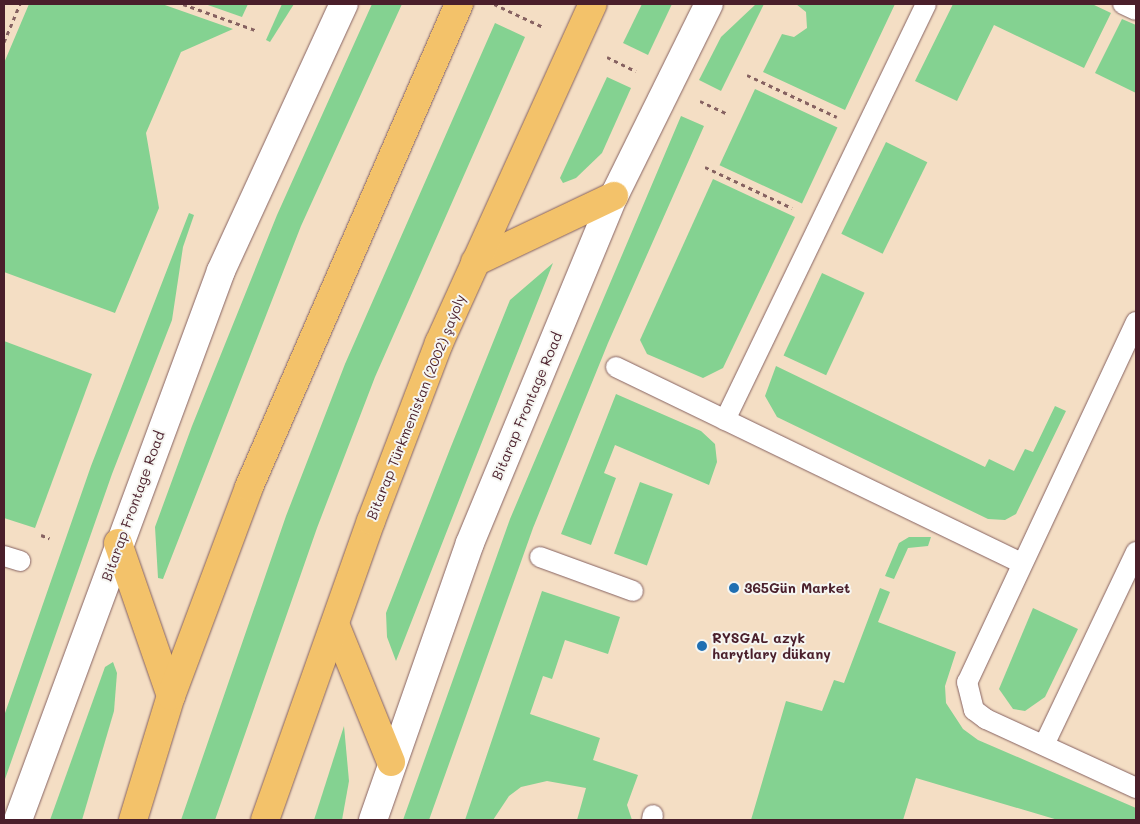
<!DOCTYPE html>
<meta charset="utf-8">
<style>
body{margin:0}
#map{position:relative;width:1140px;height:824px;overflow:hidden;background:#f4dec4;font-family:Mali,sans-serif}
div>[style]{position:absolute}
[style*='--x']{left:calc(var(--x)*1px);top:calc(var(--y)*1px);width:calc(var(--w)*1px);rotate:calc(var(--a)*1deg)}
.green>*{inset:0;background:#84d291;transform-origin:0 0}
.path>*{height:3px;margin-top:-1.5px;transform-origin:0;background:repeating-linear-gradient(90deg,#866261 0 4px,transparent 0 8px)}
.roads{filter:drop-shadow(0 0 1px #866261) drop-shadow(0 0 1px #866261)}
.service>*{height:20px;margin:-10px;padding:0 10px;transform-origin:10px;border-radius:10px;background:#fff}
.minor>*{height:28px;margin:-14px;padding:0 14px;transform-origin:14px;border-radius:14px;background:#fff}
.primary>*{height:28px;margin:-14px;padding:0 14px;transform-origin:14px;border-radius:14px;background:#f3c26a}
.dots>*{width:14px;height:14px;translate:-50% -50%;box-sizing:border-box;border:2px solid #f6f6f2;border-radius:50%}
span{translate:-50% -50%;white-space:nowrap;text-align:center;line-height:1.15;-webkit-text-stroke:4px #f6f6f2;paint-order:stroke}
.street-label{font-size:14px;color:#4a1f2b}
.poi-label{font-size:14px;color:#4a1f2b;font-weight:700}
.left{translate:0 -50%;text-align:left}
.frame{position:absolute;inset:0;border:5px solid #4a1f2b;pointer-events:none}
</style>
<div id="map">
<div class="green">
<i style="clip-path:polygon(29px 4px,162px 4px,233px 29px,181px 52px,146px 133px,159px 208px,115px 313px,4px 272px,4px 63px)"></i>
<i style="clip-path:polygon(205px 4px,248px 4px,242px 17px)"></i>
<i style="clip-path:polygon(282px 4px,294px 4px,270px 42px,266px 40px)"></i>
<i style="clip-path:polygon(372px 4px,402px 4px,301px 226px,163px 579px,158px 578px,155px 527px,192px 426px,277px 215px)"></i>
<i style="clip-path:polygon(642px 4px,672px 4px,648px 55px,623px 43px)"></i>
<i style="clip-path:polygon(756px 4px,764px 4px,721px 91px,699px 80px,721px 37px)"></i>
<i style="clip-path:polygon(796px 4px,895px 4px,845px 110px,763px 72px,782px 34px,794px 37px,807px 28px,806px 12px)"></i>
<i style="clip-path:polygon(953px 4px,1092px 4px,1111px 13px,1084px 68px,994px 25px,957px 101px,915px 81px)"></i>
<i style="clip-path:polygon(1122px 19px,1136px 25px,1136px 93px,1095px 73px)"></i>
<i style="clip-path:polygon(495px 23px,525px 37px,375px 377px,317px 528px,215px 820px,181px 820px,286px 516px,345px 364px)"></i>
<i style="clip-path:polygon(607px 77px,631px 88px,602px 153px,576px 178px,563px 183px,560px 178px)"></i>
<i style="left:755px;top:89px;width:91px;height:84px;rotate:25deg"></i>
<i style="clip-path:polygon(681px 116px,704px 126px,608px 343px,533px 528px,429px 820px,403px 820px,510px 519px)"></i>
<i style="left:886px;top:142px;width:46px;height:102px;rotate:26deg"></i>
<i style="clip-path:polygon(713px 179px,795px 217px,723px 368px,703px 378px,647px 354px,640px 340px)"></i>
<i style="clip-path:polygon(189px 213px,194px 215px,183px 247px,172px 320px,112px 474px,4px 782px,4px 716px,91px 466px)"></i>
<i style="clip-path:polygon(553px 263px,474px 462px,396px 661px,387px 637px,386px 613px,450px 449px,510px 300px)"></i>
<i style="left:822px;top:273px;width:47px;height:91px;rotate:25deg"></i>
<i style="clip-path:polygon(4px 341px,92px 374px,35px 528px,4px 518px)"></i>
<i style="clip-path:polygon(776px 366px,985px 467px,989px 459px,1014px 471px,1025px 449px,1033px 452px,1055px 406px,1066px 411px,1016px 514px,1005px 520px,988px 519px,777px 417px,765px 396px)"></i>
<i style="clip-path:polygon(616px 394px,701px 431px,715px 444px,717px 462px,709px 485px,615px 445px,604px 473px,616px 478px,591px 545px,561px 534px)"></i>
<i style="left:640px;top:482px;width:35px;height:76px;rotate:20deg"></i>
<i style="clip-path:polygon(909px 537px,931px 537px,928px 546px,908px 548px,894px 579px,885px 576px,899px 543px)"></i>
<i style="clip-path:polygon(880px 588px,890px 592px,878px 622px,956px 652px,945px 686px,946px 703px,963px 729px,978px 740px,1136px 808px,1136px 820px,1058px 820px,916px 778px,903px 820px,751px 820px,786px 701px,822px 711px,834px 680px,844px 683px)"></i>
<i style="clip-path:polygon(542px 591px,620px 617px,608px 654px,565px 640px,552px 679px,543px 676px,530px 714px,600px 738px,593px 760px,638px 775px,627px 805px,632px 820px,577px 820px,586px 788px,547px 781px,521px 787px,509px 796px,493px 820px,465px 820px)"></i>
<i style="clip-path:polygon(1033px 608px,1078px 629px,1045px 697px,1025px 711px,1013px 709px,999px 689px)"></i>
<i style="clip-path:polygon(113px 662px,117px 673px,114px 711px,82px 820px,50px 820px,105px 667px)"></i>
<i style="clip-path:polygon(344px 726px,349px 781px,342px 820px,314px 820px)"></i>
</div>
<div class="path">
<i style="--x:183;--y:4;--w:77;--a:19.9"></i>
<i style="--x:494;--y:4;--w:54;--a:25.1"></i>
<i style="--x:4;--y:42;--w:41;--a:-67.2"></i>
<i style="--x:607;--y:57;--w:32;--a:26"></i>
<i style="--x:747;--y:75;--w:99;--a:25"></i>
<i style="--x:700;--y:101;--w:31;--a:25"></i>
<i style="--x:705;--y:167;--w:96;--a:25.2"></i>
<i style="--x:41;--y:535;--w:9;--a:21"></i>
</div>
<div class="roads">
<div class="service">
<i style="--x:1123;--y:4;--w:14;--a:25"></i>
<i style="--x:1136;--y:322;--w:398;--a:115.1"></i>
<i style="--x:967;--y:682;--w:29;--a:76"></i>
<i style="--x:974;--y:710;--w:15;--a:37"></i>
<i style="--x:986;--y:719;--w:165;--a:24.7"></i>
<i style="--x:616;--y:367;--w:450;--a:25.8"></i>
<i style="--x:725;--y:420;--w:462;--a:-64.2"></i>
<i style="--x:4;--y:556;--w:17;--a:17"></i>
<i style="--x:540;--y:557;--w:99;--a:20.1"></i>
<i style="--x:1044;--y:745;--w:214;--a:-64.5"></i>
<i style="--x:652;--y:820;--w:5;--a:-79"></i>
</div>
<div class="minor">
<i style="--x:18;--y:820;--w:585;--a:-69.71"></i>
<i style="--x:221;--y:271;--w:294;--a:-65.3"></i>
<i style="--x:373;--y:820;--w:293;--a:-70.7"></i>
<i style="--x:470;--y:543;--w:376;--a:-67.5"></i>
<i style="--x:614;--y:196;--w:214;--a:-63.7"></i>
</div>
<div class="primary">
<i style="--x:475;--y:262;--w:154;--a:-25.4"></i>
<i style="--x:118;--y:543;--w:162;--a:70.9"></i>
<i style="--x:335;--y:624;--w:149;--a:67.9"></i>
<i style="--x:133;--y:820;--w:130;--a:-73"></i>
<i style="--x:171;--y:696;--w:223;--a:-69.5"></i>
<i style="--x:249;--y:487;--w:527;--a:-66.5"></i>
<i style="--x:265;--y:820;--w:317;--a:-70.5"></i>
<i style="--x:371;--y:521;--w:191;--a:-69.1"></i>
<i style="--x:439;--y:343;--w:372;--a:-65.6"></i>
</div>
</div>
<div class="dots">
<i style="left:734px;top:588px;background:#1f6fb2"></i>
<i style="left:702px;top:646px;background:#1f6fb2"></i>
</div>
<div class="street-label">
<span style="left:527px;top:406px;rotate:-67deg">Bitarap Frontage Road</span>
<span style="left:416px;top:407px;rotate:-68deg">Bitarap Türkmenistan (2002) şaýoly</span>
<span style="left:133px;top:506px;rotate:-70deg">Bitarap Frontage Road</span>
</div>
<div class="poi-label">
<span class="left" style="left:744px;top:588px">365Gün Market</span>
<span class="left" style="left:712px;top:646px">RYSGAL azyk<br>harytlary dükany</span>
</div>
<div class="frame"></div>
</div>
